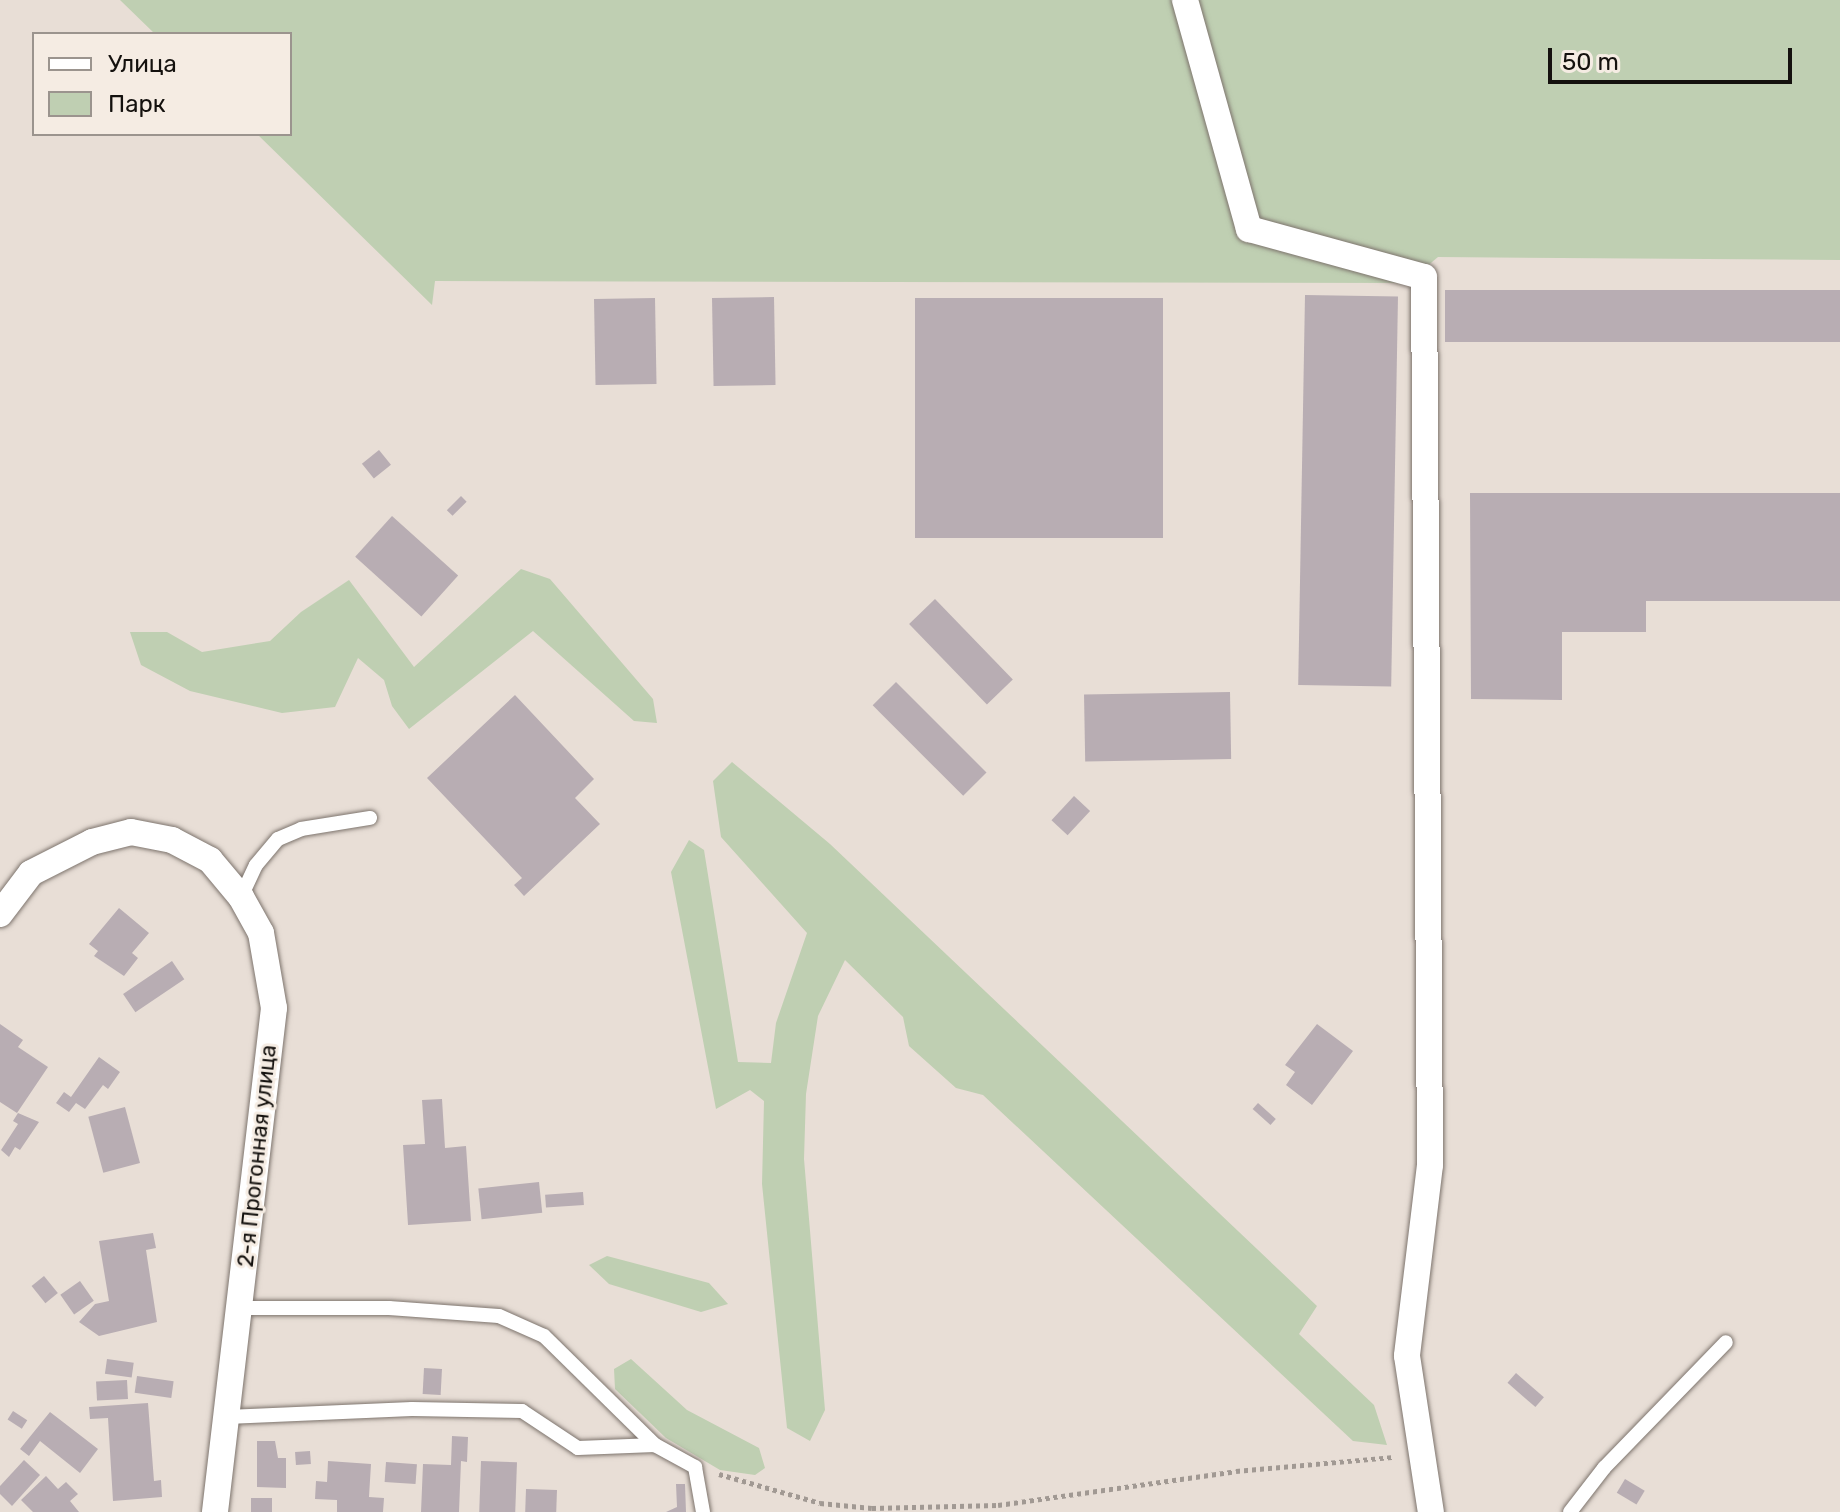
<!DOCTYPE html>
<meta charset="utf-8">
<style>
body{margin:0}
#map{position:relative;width:1840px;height:1512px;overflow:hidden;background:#e8ded6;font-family:Rubik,sans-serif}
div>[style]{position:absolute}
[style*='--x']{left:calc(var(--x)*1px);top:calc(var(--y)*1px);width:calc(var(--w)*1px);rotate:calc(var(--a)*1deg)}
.green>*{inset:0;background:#bfcfb2}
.building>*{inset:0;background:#b8adb3;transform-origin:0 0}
.path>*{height:5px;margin-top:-2.5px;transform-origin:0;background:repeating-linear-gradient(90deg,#a19993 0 4px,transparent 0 8px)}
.roads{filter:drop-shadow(0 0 2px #7d746d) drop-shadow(0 0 2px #7d746d)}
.service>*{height:14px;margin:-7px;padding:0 7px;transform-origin:7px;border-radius:7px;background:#fff}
.minor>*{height:26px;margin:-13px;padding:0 13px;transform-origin:13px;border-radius:13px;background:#fff}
span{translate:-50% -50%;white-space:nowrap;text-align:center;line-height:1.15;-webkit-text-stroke:6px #f5ece3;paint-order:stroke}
.street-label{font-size:22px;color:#14110e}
.legend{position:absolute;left:32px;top:32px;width:260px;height:104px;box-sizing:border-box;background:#f5ece3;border:2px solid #9b948e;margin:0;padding:10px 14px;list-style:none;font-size:24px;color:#14110e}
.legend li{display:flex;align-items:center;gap:16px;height:40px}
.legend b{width:40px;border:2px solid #9b948e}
.scale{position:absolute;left:1548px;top:48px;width:244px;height:36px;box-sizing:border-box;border:4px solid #14110e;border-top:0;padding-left:10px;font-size:24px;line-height:28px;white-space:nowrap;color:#14110e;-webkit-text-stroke:6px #f5ece3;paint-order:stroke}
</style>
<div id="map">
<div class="green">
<i style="clip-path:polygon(120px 0,1840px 0,1840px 260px,1438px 257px,1407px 283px,435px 281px,432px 305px,257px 134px,290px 134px,290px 34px,155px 34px)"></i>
<i style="clip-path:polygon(521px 569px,550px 579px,653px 699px,657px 723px,634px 721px,533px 631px,409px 729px,392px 706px,384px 680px,358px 658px,335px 707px,282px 713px,190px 691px,141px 665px,130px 632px,167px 632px,202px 652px,270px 641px,301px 612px,349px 580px,414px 667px)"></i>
<i style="clip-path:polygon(732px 762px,830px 844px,1317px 1306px,1299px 1334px,1374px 1405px,1387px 1445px,1353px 1441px,983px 1095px,956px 1088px,909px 1046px,903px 1017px,845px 960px,818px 1016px,806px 1094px,804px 1159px,825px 1410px,810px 1441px,787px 1428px,762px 1184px,764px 1101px,750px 1090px,716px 1109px,671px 872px,689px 840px,704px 850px,738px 1062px,771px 1063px,776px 1023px,807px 933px,721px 837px,713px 781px)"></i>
<i style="clip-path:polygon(607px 1256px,709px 1283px,728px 1304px,701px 1312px,609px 1284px,589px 1265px)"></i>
<i style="clip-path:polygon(631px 1359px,687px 1410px,759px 1448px,765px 1468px,755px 1475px,720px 1470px,666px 1438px,615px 1389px,614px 1369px)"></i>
</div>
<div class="building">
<i style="left:1445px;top:290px;width:395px;height:52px"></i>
<i style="left:1305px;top:295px;width:93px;height:390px;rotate:1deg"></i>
<i style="left:774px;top:297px;width:88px;height:62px;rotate:89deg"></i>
<i style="left:655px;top:298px;width:86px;height:61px;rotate:89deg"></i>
<i style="left:1163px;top:298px;width:240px;height:248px;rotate:90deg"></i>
<i style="left:379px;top:450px;width:19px;height:22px;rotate:51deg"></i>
<i style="clip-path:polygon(1470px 493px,1840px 493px,1840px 601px,1646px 601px,1646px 632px,1562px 632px,1562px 700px,1471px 699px)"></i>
<i style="left:461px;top:496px;width:8px;height:20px;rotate:45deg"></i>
<i style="left:392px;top:516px;width:89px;height:55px;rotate:42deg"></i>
<i style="left:935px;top:599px;width:112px;height:36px;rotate:46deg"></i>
<i style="left:896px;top:682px;width:128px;height:33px;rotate:45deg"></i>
<i style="left:1230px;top:692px;width:67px;height:146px;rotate:89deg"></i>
<i style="clip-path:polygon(515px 695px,594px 779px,575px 798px,600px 824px,524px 896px,514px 885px,522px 878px,427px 778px)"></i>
<i style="left:1074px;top:796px;width:22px;height:33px;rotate:43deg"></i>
<i style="clip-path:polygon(119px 908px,149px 933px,132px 953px,138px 958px,124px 976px,94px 956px,98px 951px,89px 944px)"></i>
<i style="left:172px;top:961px;width:22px;height:59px;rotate:56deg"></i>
<i style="clip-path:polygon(0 1024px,23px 1040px,18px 1047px,48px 1067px,17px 1113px,0 1102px)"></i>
<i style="clip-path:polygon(1317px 1024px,1353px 1051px,1312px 1105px,1286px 1085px,1295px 1072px,1285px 1065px)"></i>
<i style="clip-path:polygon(99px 1057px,120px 1072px,108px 1089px,103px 1085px,85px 1109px,76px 1103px,69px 1112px,56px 1103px,64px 1092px,71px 1097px)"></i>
<i style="clip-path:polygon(442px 1099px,445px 1148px,466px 1146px,471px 1221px,408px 1225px,403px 1145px,425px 1144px,422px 1100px)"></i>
<i style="left:1258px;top:1103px;width:24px;height:8px;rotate:42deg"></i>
<i style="left:125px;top:1107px;width:58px;height:38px;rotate:75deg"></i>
<i style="clip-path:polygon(18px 1113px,39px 1122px,20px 1150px,15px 1147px,9px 1157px,1px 1150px,18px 1124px,13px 1121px)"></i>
<i style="left:539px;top:1182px;width:31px;height:61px;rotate:84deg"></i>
<i style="left:583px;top:1192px;width:13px;height:38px;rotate:86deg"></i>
<i style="clip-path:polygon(153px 1233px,156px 1248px,146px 1250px,157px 1322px,99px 1336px,79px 1322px,95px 1304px,109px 1301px,99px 1241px)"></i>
<i style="left:44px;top:1276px;width:22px;height:16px;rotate:51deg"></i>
<i style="left:80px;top:1281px;width:24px;height:24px;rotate:55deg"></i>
<i style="left:107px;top:1359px;width:27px;height:15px;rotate:8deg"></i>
<i style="left:424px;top:1368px;width:18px;height:26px;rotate:3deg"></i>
<i style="left:1516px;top:1373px;width:37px;height:13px;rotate:41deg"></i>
<i style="left:137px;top:1376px;width:37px;height:17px;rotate:8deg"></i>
<i style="left:127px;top:1380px;width:19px;height:31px;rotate:87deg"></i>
<i style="clip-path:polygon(148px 1403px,154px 1481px,161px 1480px,162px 1497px,113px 1501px,108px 1418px,90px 1419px,89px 1407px)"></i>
<i style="left:13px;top:1411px;width:17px;height:10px;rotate:33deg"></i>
<i style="clip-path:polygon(50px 1412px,98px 1449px,80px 1473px,40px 1441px,29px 1456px,20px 1449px)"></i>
<i style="clip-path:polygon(452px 1436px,468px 1437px,467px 1462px,461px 1461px,459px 1512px,421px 1512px,423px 1464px,451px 1465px)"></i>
<i style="clip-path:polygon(257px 1441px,275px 1441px,278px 1458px,286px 1458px,286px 1488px,257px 1487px)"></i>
<i style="left:310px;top:1451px;width:13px;height:15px;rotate:86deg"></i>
<i style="clip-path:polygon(24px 1460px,40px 1475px,12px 1506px,0 1494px,0 1486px)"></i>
<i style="clip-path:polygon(328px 1461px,371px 1464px,369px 1497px,384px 1498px,383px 1512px,337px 1512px,337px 1500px,315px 1499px,316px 1481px,327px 1482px)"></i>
<i style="left:481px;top:1461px;width:36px;height:51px;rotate:2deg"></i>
<i style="left:386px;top:1462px;width:31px;height:20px;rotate:4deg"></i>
<i style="clip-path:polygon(46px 1476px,58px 1489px,66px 1482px,78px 1494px,70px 1501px,79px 1512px,33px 1512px,21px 1500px)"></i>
<i style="left:1625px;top:1479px;width:23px;height:16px;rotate:31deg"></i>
<i style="clip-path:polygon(676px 1484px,685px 1484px,686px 1512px,666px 1512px,677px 1507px)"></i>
<i style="left:526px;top:1489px;width:31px;height:23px;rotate:2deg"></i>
<i style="left:251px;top:1498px;width:21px;height:14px"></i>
</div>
<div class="path">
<i style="--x:719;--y:1474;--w:105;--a:16"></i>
<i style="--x:820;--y:1503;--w:52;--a:5.5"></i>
<i style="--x:872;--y:1508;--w:126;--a:-1.4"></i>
<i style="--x:998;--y:1505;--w:240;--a:-8.1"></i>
<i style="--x:1236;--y:1471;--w:159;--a:-5.1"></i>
</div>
<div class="roads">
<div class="service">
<i style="--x:241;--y:897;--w:35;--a:-65"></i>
<i style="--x:256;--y:865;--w:34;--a:-50"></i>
<i style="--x:278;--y:839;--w:25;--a:-23"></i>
<i style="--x:301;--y:829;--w:70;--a:-9.1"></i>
<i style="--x:240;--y:1308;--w:149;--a:0"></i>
<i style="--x:389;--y:1308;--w:110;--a:4.2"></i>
<i style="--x:499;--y:1316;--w:49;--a:24"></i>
<i style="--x:544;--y:1336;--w:156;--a:44.5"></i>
<i style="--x:227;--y:1417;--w:185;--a:-2.5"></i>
<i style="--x:412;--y:1409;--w:110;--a:1"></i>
<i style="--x:522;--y:1411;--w:67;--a:33.5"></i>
<i style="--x:578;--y:1448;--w:77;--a:-2.2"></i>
<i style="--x:655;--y:1445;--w:46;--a:28.8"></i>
<i style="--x:695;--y:1467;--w:46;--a:79.9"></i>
<i style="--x:1570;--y:1512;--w:56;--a:-52.3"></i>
<i style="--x:1604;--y:1468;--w:175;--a:-45.9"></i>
</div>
<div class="minor">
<i style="--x:1185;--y:0;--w:238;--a:74.4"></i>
<i style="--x:1249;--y:229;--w:181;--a:15.3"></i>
<i style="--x:1424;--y:277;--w:888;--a:89.61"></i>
<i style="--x:1430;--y:1165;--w:192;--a:96.9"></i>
<i style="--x:1407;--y:1356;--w:158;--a:81.3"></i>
<i style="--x:0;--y:914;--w:51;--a:-52.9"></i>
<i style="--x:31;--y:873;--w:68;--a:-26.9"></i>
<i style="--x:92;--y:842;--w:40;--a:-14.4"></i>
<i style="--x:131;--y:832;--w:42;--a:11"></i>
<i style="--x:172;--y:840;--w:43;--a:27.8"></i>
<i style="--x:210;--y:860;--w:48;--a:50"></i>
<i style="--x:241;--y:897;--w:41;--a:60.9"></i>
<i style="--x:261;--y:933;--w:76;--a:80.2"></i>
<i style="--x:274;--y:1008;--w:507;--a:96.68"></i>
</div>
</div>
<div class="street-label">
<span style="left:257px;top:1156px;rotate:-84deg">2-я Прогонная улица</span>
</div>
<ul class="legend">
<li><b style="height:10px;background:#fff"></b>Улица</li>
<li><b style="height:22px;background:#bfcfb2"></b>Парк</li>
</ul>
<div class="scale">50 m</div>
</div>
